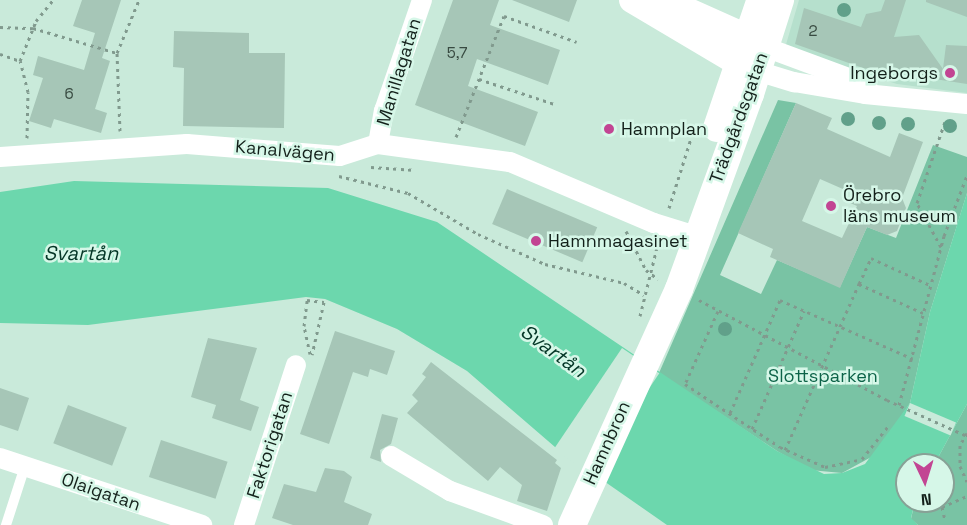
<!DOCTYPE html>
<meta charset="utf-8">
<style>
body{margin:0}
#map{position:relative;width:967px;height:525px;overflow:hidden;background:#c9eada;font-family:"Space Grotesk",sans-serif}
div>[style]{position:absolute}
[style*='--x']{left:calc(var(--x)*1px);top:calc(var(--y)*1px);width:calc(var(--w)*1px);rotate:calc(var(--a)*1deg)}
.built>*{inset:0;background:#b6e0cd}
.green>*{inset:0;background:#79c3a4}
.water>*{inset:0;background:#6cd7ad}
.pier>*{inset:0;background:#c9eada;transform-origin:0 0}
.building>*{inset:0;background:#a6c6b7;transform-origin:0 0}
.path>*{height:3px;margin-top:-1.5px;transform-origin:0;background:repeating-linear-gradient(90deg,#819a8e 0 3px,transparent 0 7.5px)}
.service>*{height:10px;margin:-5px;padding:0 5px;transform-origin:5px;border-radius:5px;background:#fff}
.minor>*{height:20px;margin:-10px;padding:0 10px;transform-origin:10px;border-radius:10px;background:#fff}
.tertiary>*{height:26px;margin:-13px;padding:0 13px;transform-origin:13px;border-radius:13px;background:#fff}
.secondary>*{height:28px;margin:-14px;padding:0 14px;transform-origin:14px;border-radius:14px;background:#fff}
.trees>*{width:14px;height:14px;margin:-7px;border-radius:50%;background:#61a08a}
.dots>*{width:16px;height:16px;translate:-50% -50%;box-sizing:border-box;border:3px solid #d6f7e8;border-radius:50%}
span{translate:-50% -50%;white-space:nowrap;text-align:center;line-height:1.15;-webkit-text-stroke:5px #d6f7e8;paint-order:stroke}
.number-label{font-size:15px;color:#384a41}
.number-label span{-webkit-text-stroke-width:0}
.street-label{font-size:18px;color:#13201a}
.poi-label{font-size:18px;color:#13201a}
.right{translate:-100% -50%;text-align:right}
.left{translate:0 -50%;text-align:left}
.park-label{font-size:18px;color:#0c6348}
.water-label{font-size:20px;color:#043626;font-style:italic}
.north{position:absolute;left:895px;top:453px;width:60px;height:60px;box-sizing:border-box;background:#d6f7e8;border:2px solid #88a196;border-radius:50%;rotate:176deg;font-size:16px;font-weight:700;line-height:24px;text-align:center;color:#13201a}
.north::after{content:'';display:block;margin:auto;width:21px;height:27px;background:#c24593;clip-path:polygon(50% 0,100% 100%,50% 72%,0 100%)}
</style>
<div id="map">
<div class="built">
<i style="clip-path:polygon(799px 0,967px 0,967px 93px,897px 84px,785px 48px)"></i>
</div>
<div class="green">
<i style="clip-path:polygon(778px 100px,796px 103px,720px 275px,761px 294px,777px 260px,840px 287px,867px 227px,896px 238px,933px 145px,967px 157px,967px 193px,930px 312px,910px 403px,875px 455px,842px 473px,810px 470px,777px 451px,659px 373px)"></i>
<i style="clip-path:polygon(967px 404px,967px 525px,918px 525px,911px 519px,915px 501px,943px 501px,943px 465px,934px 465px)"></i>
</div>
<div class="water">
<i style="clip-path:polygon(74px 181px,328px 188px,437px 222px,777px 451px,824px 474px,842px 473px,865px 464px,910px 403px,930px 312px,967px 193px,967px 404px,934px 465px,907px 465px,907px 501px,915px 501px,911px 518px,918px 525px,667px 525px,555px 447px,467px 371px,397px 329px,325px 299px,306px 297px,88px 325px,0 323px,0 192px)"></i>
</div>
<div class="pier">
<i style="left:622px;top:348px;width:45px;height:122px;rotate:34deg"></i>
<i style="left:910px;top:403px;width:50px;height:14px;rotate:23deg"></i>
</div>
<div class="building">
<i style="clip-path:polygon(82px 0,121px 0,102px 58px,110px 61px,95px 109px,107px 113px,101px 133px,54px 119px,51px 128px,29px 121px,43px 78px,33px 75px,38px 56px,84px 70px,95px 33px,73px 26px)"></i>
<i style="clip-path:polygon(453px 0,499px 0,490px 25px,560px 50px,548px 85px,477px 59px,468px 86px,538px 112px,525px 146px,415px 105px)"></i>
<i style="clip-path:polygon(512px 0,577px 0,569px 22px)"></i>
<i style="clip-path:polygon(885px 0,906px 0,894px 37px,919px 35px,943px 69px,946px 45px,967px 46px,967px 84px,863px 68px,795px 44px,804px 8px,861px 27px,866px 14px,881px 11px)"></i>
<i style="clip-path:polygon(926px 0,967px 0,967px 17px,926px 2px)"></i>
<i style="clip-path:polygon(174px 31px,249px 33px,249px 53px,285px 53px,284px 128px,183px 126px,184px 68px,173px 67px)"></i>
<i style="clip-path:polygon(evenodd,796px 103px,832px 118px,827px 129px,890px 157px,899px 133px,923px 142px,902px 198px,906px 208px,897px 231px,887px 235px,867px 227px,840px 288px,770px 257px,773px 249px,738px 233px,796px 103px,820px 179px,852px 193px,848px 202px,857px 206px,842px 238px,802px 221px,820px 179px)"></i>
<i style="left:507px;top:189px;width:98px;height:38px;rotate:23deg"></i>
<i style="clip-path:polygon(335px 331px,395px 351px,387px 375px,370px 369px,368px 377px,353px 372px,329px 444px,300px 434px)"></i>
<i style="clip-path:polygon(208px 338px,257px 348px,240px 400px,259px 407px,251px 431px,212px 418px,216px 405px,191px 397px)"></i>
<i style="clip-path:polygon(431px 362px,557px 460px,555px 463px,561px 468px,547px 511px,517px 501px,522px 485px,500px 467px,488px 481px,407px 413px,418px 401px,412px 395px,426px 377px,422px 374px)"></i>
<i style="clip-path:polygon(0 388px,29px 398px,18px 431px,0 425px)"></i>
<i style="left:68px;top:405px;width:63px;height:41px;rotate:21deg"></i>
<i style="clip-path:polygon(382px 414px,398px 418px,391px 444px,380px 450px,381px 462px,370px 458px)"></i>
<i style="left:161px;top:440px;width:70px;height:39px;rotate:18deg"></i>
<i style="clip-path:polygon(325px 468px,344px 471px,352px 477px,344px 502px,372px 514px,368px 525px,293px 525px,272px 518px,284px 484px,316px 492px)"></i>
</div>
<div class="path">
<i style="--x:0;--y:27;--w:33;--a:2"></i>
<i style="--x:33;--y:28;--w:88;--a:16.6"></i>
<i style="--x:0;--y:54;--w:21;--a:19"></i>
<i style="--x:479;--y:79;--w:79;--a:18.4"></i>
<i style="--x:120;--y:131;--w:78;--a:-92.2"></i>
<i style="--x:117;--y:53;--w:57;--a:-67.5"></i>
<i style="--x:456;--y:137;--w:130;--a:-68.4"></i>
<i style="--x:504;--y:16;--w:77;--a:19.6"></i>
<i style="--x:27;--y:138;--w:46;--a:-88.8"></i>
<i style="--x:28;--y:92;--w:32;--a:-104"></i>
<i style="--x:20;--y:61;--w:43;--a:-68.2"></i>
<i style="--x:36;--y:21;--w:27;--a:-51"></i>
<i style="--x:371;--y:167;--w:45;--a:3.8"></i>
<i style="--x:339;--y:176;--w:71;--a:13.8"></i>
<i style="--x:408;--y:193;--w:81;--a:30.4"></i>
<i style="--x:478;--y:234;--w:73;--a:24.1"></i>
<i style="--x:545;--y:264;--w:81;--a:13.5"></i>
<i style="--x:624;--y:283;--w:23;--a:31"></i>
<i style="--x:669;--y:208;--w:80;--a:-72.5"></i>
<i style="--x:626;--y:231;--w:44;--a:62.9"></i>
<i style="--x:646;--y:270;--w:15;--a:37"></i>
<i style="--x:941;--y:247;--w:50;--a:-118.6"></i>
<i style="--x:917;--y:203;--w:89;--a:-71"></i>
<i style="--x:699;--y:300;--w:213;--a:28"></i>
<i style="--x:887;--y:400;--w:88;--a:24.2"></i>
<i style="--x:718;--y:311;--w:80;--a:114.3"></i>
<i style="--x:685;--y:384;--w:114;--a:33.6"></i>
<i style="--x:780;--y:447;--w:49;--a:24"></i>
<i style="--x:825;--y:467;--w:38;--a:-12"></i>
<i style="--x:862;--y:459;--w:43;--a:-51.5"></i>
<i style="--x:923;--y:313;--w:70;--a:-155.6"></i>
<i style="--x:859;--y:284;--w:29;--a:-65"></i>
<i style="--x:871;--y:258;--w:65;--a:24.6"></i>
<i style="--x:640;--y:316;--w:75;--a:-76.1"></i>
<i style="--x:310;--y:354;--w:29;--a:-102"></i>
<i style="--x:304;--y:326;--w:26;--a:-83"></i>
<i style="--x:307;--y:300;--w:17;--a:7"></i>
<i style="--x:324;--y:302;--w:54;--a:102.8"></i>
<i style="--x:899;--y:405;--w:175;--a:-75.1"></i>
<i style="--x:944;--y:236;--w:65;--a:-69.3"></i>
<i style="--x:730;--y:413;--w:124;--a:-66.1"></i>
<i style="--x:780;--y:300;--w:145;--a:23.9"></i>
<i style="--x:752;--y:429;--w:129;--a:-66.2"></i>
<i style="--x:967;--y:433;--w:14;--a:120"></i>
<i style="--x:960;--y:445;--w:21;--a:90"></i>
<i style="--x:960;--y:466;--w:17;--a:66"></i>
<i style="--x:785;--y:450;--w:182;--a:-66"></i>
<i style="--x:939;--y:501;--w:7;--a:63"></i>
<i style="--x:942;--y:507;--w:27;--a:-24"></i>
<i style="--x:942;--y:507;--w:13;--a:77"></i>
</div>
<div class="service">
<i style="--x:6;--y:525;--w:62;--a:-72.1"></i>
</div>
<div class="minor">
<i style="--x:765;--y:47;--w:109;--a:20.4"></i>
<i style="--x:757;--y:71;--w:39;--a:17"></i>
<i style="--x:794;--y:82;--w:72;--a:9.6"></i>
<i style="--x:865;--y:94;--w:102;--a:5.6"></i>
<i style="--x:378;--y:144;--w:34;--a:-80"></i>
<i style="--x:384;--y:111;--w:117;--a:-71.1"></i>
<i style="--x:0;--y:157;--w:187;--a:-4"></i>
<i style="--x:187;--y:144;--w:153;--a:4.5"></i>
<i style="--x:340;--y:156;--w:40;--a:-18"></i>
<i style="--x:378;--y:144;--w:133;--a:7.8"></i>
<i style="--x:510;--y:162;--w:156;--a:23"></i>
<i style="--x:654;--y:223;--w:44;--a:17.2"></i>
<i style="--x:391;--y:456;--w:69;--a:30.7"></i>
<i style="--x:450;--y:491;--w:99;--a:20.1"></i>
<i style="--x:0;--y:458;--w:213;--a:18.3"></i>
<i style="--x:244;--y:525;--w:168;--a:-72"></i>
</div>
<div class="tertiary">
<i style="--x:632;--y:0;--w:123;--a:30.7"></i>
<i style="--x:664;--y:0;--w:91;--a:24"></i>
</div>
<div class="secondary">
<i style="--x:717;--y:128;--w:133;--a:-71.2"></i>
<i style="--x:572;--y:525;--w:259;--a:-65.6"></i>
<i style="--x:679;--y:289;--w:208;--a:-70"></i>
<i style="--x:750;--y:94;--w:99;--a:-72.3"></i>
</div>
<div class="trees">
<i style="left:844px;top:10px"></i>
<i style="left:848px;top:119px"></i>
<i style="left:879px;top:123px"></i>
<i style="left:908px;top:124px"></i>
<i style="left:950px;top:126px"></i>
<i style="left:725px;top:329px"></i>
</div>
<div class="dots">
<i style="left:950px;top:73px;background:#c24593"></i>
<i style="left:609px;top:129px;background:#c24593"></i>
<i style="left:831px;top:206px;background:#c24593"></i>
<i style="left:536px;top:241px;background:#c24593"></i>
</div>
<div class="number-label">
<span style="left:813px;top:31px">2</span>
<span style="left:457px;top:53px">5,7</span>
<span style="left:69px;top:94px">6</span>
</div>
<div class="street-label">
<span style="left:399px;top:72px;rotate:-73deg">Manillagatan</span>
<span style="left:739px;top:118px;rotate:-70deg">Trädgårdsgatan</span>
<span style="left:285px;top:151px;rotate:5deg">Kanalvägen</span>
<span style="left:607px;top:443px;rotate:-66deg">Hamnbron</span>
<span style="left:270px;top:445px;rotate:-72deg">Faktorigatan</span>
<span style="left:101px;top:492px;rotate:19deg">Olaigatan</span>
</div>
<div class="poi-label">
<span class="right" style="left:938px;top:73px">Ingeborgs</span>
<span class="left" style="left:621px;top:129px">Hamnplan</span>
<span class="left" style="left:843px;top:206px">Örebro<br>läns museum</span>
<span class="left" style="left:548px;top:241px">Hamnmagasinet</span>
</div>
<div class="park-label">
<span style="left:823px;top:376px">Slottsparken</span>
</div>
<div class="water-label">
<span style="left:81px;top:253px">Svartån</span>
<span style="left:553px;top:351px;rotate:36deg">Svartån</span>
</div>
<div class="north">N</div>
</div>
